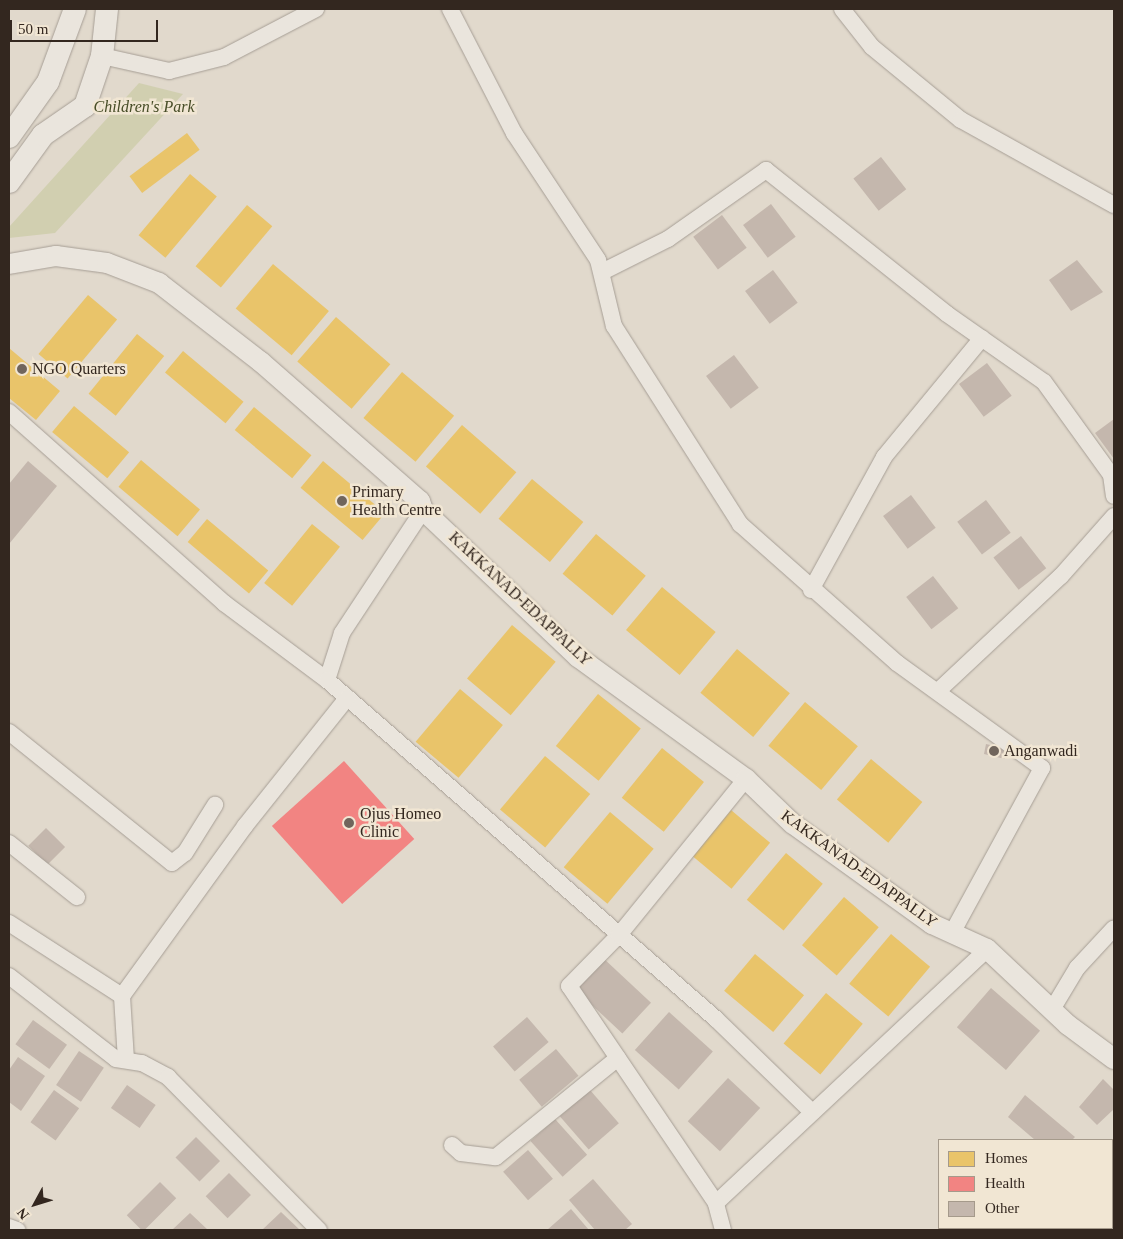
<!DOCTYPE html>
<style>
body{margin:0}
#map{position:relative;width:1123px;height:1239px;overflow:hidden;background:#e1d9cc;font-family:Georgia,serif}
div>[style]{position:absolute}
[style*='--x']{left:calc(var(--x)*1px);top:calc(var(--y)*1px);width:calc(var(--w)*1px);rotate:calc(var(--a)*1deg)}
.green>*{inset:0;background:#d1cfb0}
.homes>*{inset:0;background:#e9c46a;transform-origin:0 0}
.health>*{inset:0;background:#f28482;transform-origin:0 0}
.building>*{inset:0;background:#c4b7ad;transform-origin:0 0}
.roads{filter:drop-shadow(0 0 1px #a69e95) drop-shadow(0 0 1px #a69e95)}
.minor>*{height:16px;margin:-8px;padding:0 8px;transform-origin:8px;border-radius:8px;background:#eae5dd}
.tertiary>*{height:20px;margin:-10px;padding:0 10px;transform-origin:10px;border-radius:10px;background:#eae5dd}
.secondary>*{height:22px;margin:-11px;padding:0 11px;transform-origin:11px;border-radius:11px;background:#eae5dd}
.dots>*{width:14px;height:14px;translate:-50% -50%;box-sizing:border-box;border:2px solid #f1e6d3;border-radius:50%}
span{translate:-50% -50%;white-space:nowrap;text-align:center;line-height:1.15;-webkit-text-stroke:5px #f1e6d3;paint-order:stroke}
.park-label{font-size:16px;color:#474d27;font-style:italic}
.poi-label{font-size:16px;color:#33271f}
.left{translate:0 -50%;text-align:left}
.street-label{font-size:16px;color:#33271f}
.frame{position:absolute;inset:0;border:10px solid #33271f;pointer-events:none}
.legend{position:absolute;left:938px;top:1139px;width:175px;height:90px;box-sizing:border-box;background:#f1e6d3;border:1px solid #a59a8b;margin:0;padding:6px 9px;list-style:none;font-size:15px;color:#33271f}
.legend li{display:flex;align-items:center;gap:10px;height:25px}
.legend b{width:25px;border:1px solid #a59a8b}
.north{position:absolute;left:10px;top:1179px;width:50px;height:50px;-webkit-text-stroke:4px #f1e6d3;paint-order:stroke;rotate:231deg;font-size:14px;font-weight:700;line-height:20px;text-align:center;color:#33271f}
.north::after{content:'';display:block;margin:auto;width:18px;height:22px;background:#33271f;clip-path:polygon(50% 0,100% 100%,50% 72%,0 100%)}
.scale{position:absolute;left:10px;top:20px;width:148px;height:22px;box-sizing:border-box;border:2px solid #33271f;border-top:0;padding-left:6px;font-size:15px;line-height:18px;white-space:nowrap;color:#33271f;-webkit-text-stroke:4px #f1e6d3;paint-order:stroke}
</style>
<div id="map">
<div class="green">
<i style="clip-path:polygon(139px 83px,183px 94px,55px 233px,9px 238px,9px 227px)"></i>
</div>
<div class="homes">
<i style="left:187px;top:133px;width:21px;height:72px;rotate:53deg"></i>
<i style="left:190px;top:174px;width:35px;height:80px;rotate:40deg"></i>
<i style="left:247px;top:205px;width:33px;height:80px;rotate:40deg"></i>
<i style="left:273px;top:264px;width:73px;height:58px;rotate:40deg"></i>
<i style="left:88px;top:295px;width:38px;height:77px;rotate:40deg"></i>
<i style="left:336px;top:317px;width:72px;height:59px;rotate:41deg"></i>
<i style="left:137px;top:334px;width:35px;height:77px;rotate:39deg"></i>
<i style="clip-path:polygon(9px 348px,60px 391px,36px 420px,9px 398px)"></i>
<i style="left:183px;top:351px;width:79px;height:28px;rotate:40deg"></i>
<i style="left:402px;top:372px;width:68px;height:60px;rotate:40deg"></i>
<i style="left:74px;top:406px;width:72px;height:34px;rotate:40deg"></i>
<i style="left:254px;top:407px;width:75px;height:30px;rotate:40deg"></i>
<i style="left:462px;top:425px;width:72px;height:55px;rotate:41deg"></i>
<i style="left:141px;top:460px;width:77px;height:35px;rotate:40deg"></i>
<i style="left:323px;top:461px;width:81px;height:35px;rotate:40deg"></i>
<i style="left:532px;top:479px;width:67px;height:52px;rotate:40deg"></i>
<i style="left:207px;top:519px;width:80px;height:30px;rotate:40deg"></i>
<i style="left:312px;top:524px;width:36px;height:76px;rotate:39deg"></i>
<i style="left:596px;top:534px;width:65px;height:52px;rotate:40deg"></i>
<i style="left:662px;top:587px;width:70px;height:56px;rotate:40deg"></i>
<i style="left:512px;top:625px;width:57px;height:70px;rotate:40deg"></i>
<i style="left:737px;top:649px;width:69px;height:57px;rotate:40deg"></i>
<i style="left:460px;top:689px;width:56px;height:69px;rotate:40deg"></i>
<i style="left:598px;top:694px;width:55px;height:67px;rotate:39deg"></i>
<i style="left:805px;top:702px;width:69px;height:57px;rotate:40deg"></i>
<i style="left:662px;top:748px;width:54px;height:64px;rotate:39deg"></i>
<i style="left:545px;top:756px;width:59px;height:70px;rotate:40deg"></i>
<i style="left:871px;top:759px;width:67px;height:53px;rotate:40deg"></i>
<i style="left:731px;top:810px;width:51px;height:60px;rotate:40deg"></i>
<i style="left:610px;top:812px;width:57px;height:72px;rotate:40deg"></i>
<i style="left:786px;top:853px;width:48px;height:61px;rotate:40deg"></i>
<i style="left:844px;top:897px;width:46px;height:64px;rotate:41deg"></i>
<i style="left:891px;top:934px;width:51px;height:65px;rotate:40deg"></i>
<i style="left:755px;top:954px;width:64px;height:48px;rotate:40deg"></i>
<i style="left:826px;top:993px;width:48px;height:66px;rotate:40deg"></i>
</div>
<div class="health">
<i style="left:344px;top:761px;width:105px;height:97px;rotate:48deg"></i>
</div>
<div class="building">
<i style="left:881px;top:157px;width:41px;height:35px;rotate:52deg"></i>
<i style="left:771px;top:204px;width:41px;height:35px;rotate:53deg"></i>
<i style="left:722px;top:215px;width:41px;height:36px;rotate:53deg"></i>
<i style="clip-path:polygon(1077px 260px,1103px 292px,1071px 311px,1049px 280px)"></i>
<i style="left:773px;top:270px;width:41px;height:35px;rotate:53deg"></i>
<i style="left:734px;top:355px;width:41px;height:35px;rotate:53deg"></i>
<i style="left:987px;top:363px;width:41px;height:35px;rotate:53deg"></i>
<i style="clip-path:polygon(1114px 419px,1114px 459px,1095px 433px)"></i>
<i style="clip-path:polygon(28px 461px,57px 486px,9px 544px,9px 484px)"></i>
<i style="left:911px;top:495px;width:41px;height:35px;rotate:53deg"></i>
<i style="left:986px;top:500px;width:41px;height:36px;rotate:53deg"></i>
<i style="left:1021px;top:536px;width:41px;height:35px;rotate:52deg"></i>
<i style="left:933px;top:576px;width:41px;height:34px;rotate:52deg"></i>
<i style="clip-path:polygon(986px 744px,1003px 748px,1005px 759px,984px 754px)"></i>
<i style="left:46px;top:828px;width:27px;height:25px;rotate:45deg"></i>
<i style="left:602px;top:957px;width:67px;height:42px;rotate:43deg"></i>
<i style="left:991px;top:988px;width:65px;height:52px;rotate:41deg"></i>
<i style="left:669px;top:1012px;width:59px;height:51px;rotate:42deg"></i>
<i style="left:527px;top:1017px;width:33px;height:45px;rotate:49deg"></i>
<i style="left:33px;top:1020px;width:42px;height:30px;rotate:36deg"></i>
<i style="left:556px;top:1049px;width:35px;height:48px;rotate:50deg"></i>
<i style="left:79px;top:1051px;width:30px;height:41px;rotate:34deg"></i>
<i style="clip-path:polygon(18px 1057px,45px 1076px,21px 1111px,9px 1102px,9px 1070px)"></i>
<i style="left:728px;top:1078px;width:44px;height:59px;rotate:43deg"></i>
<i style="clip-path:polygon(1103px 1079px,1114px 1090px,1114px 1109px,1097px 1125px,1079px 1107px)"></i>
<i style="left:127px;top:1085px;width:35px;height:28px;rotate:35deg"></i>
<i style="left:54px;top:1090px;width:31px;height:40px;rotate:36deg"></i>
<i style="left:590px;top:1090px;width:44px;height:40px;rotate:49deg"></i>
<i style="clip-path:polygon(1025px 1095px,1075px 1137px,1072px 1140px,1035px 1140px,1008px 1117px)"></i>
<i style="left:555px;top:1119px;width:48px;height:33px;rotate:48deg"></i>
<i style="left:196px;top:1137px;width:34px;height:29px;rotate:45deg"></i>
<i style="left:528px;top:1150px;width:38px;height:33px;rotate:49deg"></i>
<i style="left:229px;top:1173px;width:31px;height:33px;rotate:45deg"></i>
<i style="clip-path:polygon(593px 1179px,632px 1224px,625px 1230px,595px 1230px,569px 1200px)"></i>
<i style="left:160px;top:1182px;width:23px;height:47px;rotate:45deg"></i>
<i style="clip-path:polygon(571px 1209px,589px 1230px,547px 1230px)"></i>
<i style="clip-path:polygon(281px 1212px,300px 1230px,262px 1230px)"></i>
<i style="clip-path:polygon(190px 1213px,208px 1230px,172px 1230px)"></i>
</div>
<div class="roads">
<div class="minor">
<i style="--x:450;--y:9;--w:140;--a:62.7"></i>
<i style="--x:514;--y:133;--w:152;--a:56.5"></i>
<i style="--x:598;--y:260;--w:68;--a:76.4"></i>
<i style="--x:614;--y:326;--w:235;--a:57.5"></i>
<i style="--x:740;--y:524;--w:210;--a:41.5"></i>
<i style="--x:897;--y:663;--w:179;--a:35.9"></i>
<i style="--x:1042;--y:768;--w:186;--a:118.6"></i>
<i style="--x:842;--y:9;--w:48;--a:51.7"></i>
<i style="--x:872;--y:47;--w:115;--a:39.4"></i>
<i style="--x:961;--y:120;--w:175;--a:29.1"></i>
<i style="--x:102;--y:56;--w:69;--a:12.6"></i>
<i style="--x:169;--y:71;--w:57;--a:-14.3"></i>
<i style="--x:224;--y:57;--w:104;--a:-27.6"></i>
<i style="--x:602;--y:272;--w:74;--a:-26.6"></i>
<i style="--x:668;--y:239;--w:120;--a:-35.1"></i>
<i style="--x:766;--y:170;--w:231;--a:38.5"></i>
<i style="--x:947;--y:314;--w:118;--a:35"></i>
<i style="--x:1044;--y:382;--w:115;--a:54.2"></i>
<i style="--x:1111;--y:475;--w:21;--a:82"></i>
<i style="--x:9;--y:412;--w:288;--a:41.6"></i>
<i style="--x:224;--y:603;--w:129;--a:36.8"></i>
<i style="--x:327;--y:680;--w:49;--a:-72.3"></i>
<i style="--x:342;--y:633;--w:147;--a:-56.6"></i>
<i style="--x:811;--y:590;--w:152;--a:-61.2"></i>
<i style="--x:884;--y:457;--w:154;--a:-50.5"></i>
<i style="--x:327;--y:680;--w:516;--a:41.07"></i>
<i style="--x:716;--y:1019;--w:134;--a:44.1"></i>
<i style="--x:938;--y:691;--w:168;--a:-43.1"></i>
<i style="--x:1061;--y:576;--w:80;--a:-48.5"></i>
<i style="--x:9;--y:732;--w:209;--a:38.8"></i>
<i style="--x:172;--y:863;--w:16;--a:-38"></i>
<i style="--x:185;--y:853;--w:57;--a:-58"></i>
<i style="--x:9;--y:843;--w:87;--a:38.5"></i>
<i style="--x:9;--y:923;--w:135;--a:32.9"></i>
<i style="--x:9;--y:976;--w:135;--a:37.8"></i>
<i style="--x:116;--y:1059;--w:26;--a:9"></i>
<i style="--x:142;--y:1063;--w:30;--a:28"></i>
<i style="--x:168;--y:1077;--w:215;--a:45.4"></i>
<i style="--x:1053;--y:1008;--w:47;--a:-59"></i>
<i style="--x:1077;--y:968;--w:54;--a:-47.2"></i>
<i style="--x:126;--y:1060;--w:64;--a:-93.6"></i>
<i style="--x:122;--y:996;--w:210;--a:-54.1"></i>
<i style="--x:245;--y:826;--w:164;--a:-51.4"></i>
<i style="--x:452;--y:1145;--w:12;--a:42"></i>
<i style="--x:461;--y:1153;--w:35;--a:7"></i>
<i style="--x:496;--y:1157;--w:157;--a:-39.1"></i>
<i style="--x:716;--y:1203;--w:371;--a:-43.1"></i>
<i style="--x:9;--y:1227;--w:9;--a:21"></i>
<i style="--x:723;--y:1230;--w:28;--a:-105"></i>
<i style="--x:716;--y:1203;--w:262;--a:-124.1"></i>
<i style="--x:569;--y:986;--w:71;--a:-45.6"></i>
<i style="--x:619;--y:935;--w:201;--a:-50.9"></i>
</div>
<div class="tertiary">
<i style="--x:9;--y:264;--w:48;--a:-9.7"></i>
<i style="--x:56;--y:256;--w:51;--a:7.8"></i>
<i style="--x:107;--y:263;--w:56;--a:21"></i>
<i style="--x:159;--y:283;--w:129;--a:37.8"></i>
<i style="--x:261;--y:362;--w:211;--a:41.2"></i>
<i style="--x:420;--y:501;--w:9;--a:72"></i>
<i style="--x:423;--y:510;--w:214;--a:43.5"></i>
<i style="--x:578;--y:657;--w:208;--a:36"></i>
<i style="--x:746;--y:779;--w:65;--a:43.8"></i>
<i style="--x:793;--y:824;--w:171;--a:35.7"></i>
<i style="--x:932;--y:924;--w:60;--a:24.4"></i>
<i style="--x:987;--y:949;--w:111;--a:43.2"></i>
<i style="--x:1068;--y:1025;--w:57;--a:36.5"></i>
</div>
<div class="secondary">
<i style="--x:9;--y:137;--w:67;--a:-54.7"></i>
<i style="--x:48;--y:82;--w:78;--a:-69.7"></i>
<i style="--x:9;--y:182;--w:58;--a:-54.1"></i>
<i style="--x:43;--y:135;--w:51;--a:-34.6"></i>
<i style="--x:85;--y:106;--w:53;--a:-71.2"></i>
<i style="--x:102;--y:56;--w:47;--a:-83.9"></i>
</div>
</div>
<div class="dots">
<i style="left:22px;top:369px;background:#70655c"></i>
<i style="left:342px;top:501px;background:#70655c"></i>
<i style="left:994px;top:751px;background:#70655c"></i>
<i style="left:349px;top:823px;background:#70655c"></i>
</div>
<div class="park-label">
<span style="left:144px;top:107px">Children's Park</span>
</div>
<div class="poi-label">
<span class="left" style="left:32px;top:369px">NGO Quarters</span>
<span class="left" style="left:352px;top:501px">Primary<br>Health Centre</span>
<span class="left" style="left:1004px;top:751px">Anganwadi</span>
<span class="left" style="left:360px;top:823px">Ojus Homeo<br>Clinic</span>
</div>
<div class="street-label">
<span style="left:520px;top:599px;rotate:43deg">KAKKANAD-EDAPPALLY</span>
<span style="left:859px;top:869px;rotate:36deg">KAKKANAD-EDAPPALLY</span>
</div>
<div class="frame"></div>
<ul class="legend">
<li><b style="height:14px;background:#e9c46a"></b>Homes</li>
<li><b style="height:14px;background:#f28482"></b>Health</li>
<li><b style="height:14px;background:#c4b7ad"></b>Other</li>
</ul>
<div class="north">N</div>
<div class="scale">50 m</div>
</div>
